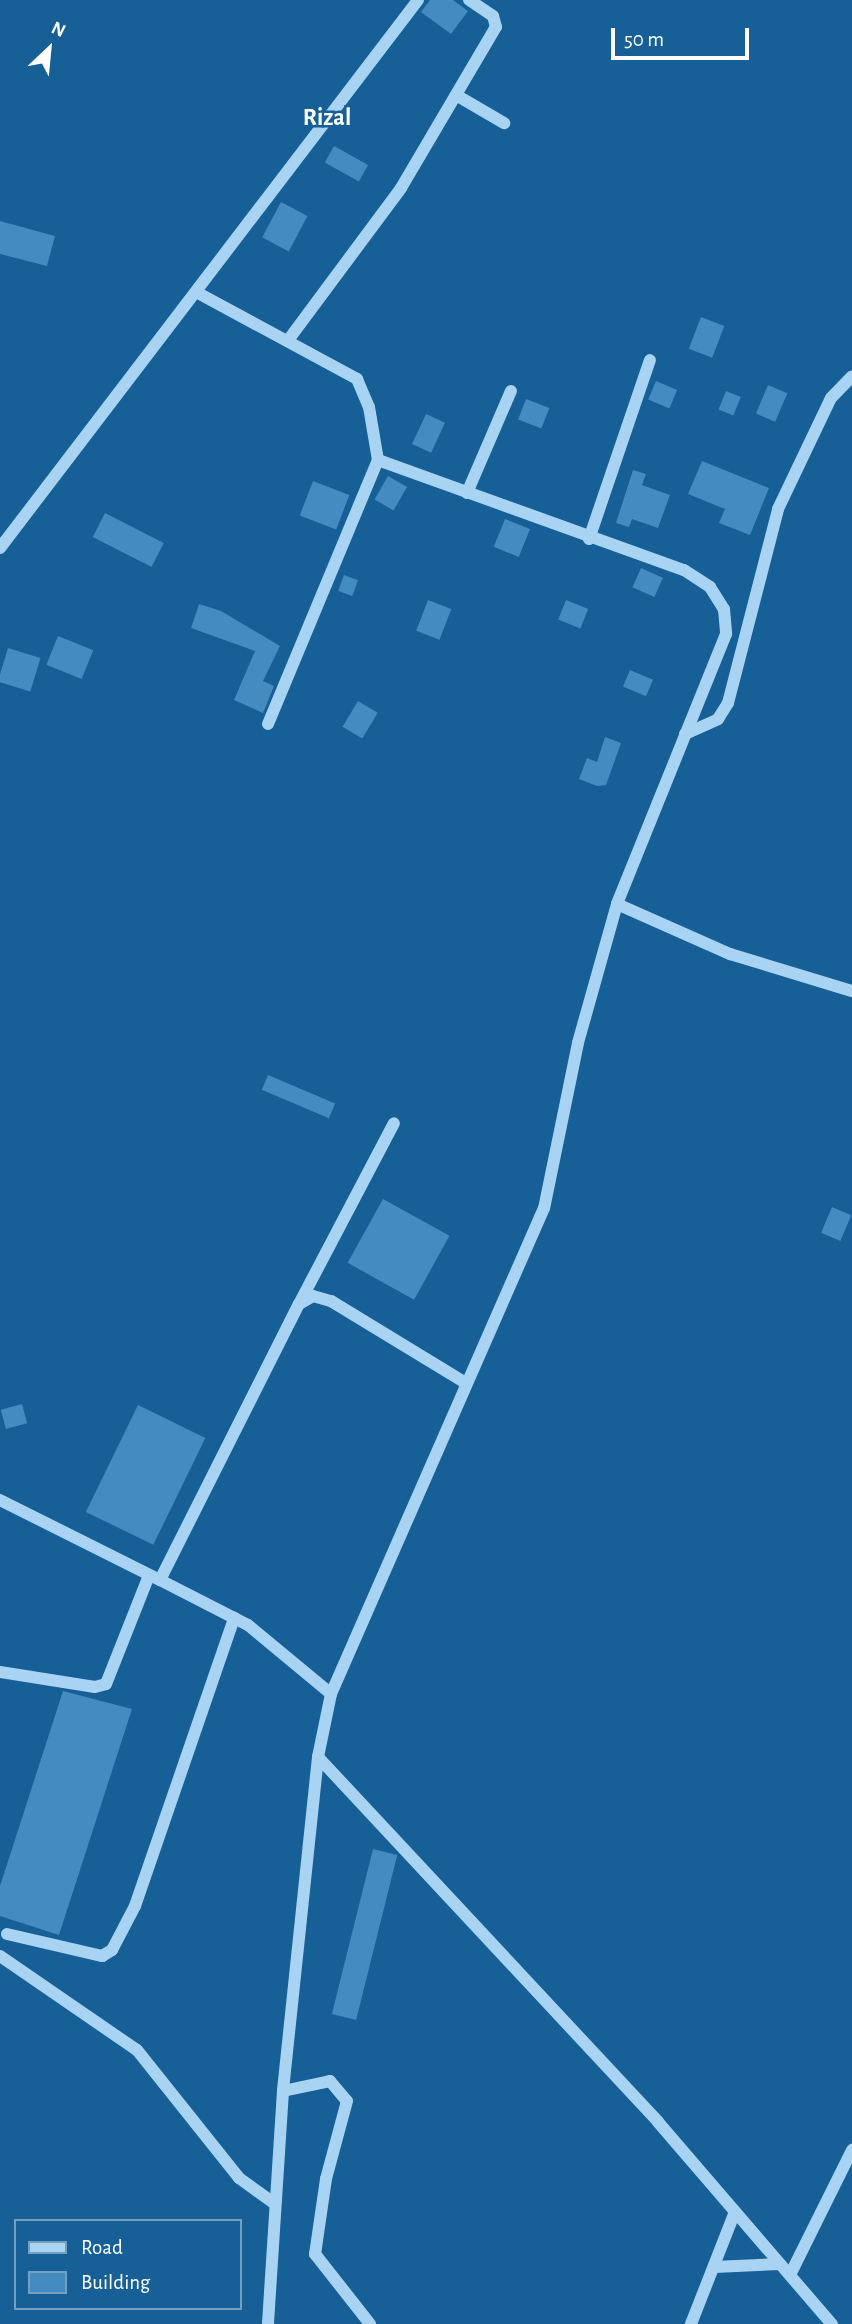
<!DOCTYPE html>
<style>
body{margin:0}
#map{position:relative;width:852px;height:2324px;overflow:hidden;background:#165f97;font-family:"Alegreya Sans",sans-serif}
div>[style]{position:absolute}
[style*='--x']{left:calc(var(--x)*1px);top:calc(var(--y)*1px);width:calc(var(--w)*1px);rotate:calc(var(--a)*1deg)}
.building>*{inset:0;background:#438bc0;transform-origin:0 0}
.minor>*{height:12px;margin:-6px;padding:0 6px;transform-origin:6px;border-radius:6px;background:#a8d3f2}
span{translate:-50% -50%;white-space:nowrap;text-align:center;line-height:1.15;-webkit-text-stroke:5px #165f97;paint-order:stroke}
.quarter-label{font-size:24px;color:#fff;font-weight:700}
.legend{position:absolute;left:14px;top:2219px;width:228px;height:91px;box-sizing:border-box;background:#165f97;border:2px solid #739fc1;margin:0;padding:9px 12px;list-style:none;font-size:21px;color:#fff}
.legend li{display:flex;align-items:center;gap:14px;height:35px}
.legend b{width:35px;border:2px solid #739fc1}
.north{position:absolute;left:14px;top:14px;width:70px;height:70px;-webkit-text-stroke:5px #165f97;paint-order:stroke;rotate:26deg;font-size:19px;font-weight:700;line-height:28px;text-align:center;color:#fff}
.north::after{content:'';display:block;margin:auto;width:24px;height:32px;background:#fff;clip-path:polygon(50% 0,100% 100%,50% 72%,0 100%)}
.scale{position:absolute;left:611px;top:28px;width:138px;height:32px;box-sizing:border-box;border:4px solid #fff;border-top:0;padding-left:9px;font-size:21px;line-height:24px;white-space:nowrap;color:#fff;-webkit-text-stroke:5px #165f97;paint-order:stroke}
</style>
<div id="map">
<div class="building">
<i style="clip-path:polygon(430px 0,453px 0,468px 11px,451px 34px,421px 12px)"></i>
<i style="left:334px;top:146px;width:39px;height:19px;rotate:29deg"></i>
<i style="left:281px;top:202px;width:30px;height:40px;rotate:28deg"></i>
<i style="clip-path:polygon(0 221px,55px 236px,47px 266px,0 254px)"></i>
<i style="left:701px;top:317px;width:25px;height:34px;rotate:21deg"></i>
<i style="left:656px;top:381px;width:23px;height:20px;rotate:23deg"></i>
<i style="left:768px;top:385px;width:21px;height:31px;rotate:23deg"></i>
<i style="left:726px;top:391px;width:16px;height:20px;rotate:22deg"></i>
<i style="left:526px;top:399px;width:25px;height:22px;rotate:21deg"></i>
<i style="left:426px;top:414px;width:21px;height:33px;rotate:25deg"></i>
<i style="clip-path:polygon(702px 461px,769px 488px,750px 535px,719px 523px,725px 509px,688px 494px)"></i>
<i style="clip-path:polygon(633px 470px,646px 474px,642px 485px,670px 495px,658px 528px,632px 519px,629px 527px,616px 523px)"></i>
<i style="left:388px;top:476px;width:22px;height:27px;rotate:30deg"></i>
<i style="left:313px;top:481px;width:39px;height:37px;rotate:21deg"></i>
<i style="left:105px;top:513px;width:66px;height:27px;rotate:27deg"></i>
<i style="left:505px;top:519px;width:27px;height:30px;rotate:22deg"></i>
<i style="left:641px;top:568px;width:24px;height:21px;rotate:24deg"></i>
<i style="left:344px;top:575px;width:15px;height:17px;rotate:20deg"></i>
<i style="left:428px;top:600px;width:25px;height:33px;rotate:21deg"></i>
<i style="left:566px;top:600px;width:24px;height:21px;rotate:22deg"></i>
<i style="clip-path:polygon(199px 604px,221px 611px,280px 646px,263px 681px,274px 686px,263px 713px,234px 700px,255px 651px,191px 628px)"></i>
<i style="left:58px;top:636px;width:38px;height:31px;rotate:22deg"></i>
<i style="left:8px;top:648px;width:34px;height:35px;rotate:17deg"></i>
<i style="left:630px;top:670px;width:25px;height:18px;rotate:23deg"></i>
<i style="left:358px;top:701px;width:23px;height:30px;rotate:31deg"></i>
<i style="clip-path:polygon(605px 737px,621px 743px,606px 785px,597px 786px,579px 779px,587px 758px,597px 762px)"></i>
<i style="left:268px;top:1075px;width:73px;height:16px;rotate:23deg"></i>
<i style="left:383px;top:1199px;width:76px;height:73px;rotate:29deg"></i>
<i style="left:832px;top:1207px;width:21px;height:28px;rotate:23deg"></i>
<i style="left:22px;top:1404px;width:20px;height:22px;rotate:75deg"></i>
<i style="left:138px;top:1405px;width:75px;height:119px;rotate:26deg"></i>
<i style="clip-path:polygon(63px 1691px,132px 1709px,59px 1935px,0 1916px,0 1886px)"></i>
<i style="left:373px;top:1849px;width:25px;height:170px;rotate:14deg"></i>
</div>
<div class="minor">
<i style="--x:456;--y:95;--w:56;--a:30.3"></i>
<i style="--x:198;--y:293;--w:181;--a:28.4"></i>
<i style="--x:357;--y:379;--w:30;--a:67"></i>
<i style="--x:369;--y:407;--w:54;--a:80.4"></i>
<i style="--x:378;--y:460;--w:325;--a:19.8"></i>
<i style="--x:684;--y:570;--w:31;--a:33"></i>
<i style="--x:710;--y:587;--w:26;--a:58"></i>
<i style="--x:724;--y:609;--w:25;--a:85"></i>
<i style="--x:726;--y:634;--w:291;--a:112"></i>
<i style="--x:617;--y:904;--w:144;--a:105.7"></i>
<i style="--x:578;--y:1043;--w:168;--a:101.6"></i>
<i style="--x:544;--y:1208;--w:531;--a:113.67"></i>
<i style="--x:331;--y:1694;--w:64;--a:101.7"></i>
<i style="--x:318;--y:1757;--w:336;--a:96"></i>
<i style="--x:283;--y:2091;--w:233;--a:93.7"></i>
<i style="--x:289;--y:339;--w:188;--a:-53.4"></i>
<i style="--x:401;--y:188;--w:187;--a:-59.5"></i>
<i style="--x:496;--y:27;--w:11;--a:-105"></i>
<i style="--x:493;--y:16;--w:29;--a:-146"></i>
<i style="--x:467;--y:493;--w:111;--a:-66.7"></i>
<i style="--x:589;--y:539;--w:189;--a:-71.2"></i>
<i style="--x:0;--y:548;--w:689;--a:-52.66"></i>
<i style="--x:268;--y:724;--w:286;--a:-67.4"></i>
<i style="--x:685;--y:734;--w:36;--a:-24"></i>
<i style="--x:718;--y:719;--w:19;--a:-58"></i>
<i style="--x:728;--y:703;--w:200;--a:-75.5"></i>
<i style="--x:778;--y:509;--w:123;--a:-64.5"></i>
<i style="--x:831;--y:398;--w:30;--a:-46"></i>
<i style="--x:617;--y:904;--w:124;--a:23.9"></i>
<i style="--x:730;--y:954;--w:127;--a:16.9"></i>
<i style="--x:299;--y:1304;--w:204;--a:-62.3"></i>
<i style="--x:0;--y:1500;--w:179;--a:26.6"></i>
<i style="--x:160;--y:1580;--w:309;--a:-63.3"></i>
<i style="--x:299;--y:1304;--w:16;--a:-30"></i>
<i style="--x:313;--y:1296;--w:19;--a:16"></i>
<i style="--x:331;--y:1301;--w:156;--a:31.3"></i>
<i style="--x:160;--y:1580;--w:99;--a:27.1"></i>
<i style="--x:248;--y:1625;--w:108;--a:39.7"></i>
<i style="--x:0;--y:1672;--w:96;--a:9"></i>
<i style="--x:95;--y:1687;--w:11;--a:-15"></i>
<i style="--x:106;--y:1684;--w:114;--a:-68.4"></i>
<i style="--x:318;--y:1757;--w:499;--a:47"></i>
<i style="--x:658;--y:2122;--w:267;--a:49.3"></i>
<i style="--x:7;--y:1934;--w:98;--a:13"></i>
<i style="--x:102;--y:1956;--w:12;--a:-31"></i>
<i style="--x:112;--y:1950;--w:50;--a:-62.4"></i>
<i style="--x:135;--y:1906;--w:305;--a:-71"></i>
<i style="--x:0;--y:1956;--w:166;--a:34.5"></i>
<i style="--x:137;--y:2050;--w:164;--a:51.4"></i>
<i style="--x:239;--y:2178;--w:44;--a:35.8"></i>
<i style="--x:283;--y:2091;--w:48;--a:-12"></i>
<i style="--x:330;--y:2081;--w:26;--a:50"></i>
<i style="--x:347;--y:2101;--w:81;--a:105.1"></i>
<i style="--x:326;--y:2179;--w:76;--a:98.3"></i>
<i style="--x:315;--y:2254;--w:89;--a:51.8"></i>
<i style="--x:714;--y:2267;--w:66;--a:-2.6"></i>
<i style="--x:790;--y:2275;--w:140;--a:-63.6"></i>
<i style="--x:691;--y:2324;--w:120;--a:-68.6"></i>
</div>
<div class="quarter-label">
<span style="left:327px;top:119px">Rizal</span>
</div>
<ul class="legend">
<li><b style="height:9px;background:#a8d3f2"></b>Road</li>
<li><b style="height:19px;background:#438bc0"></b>Building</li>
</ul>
<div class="north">N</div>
<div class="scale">50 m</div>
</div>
